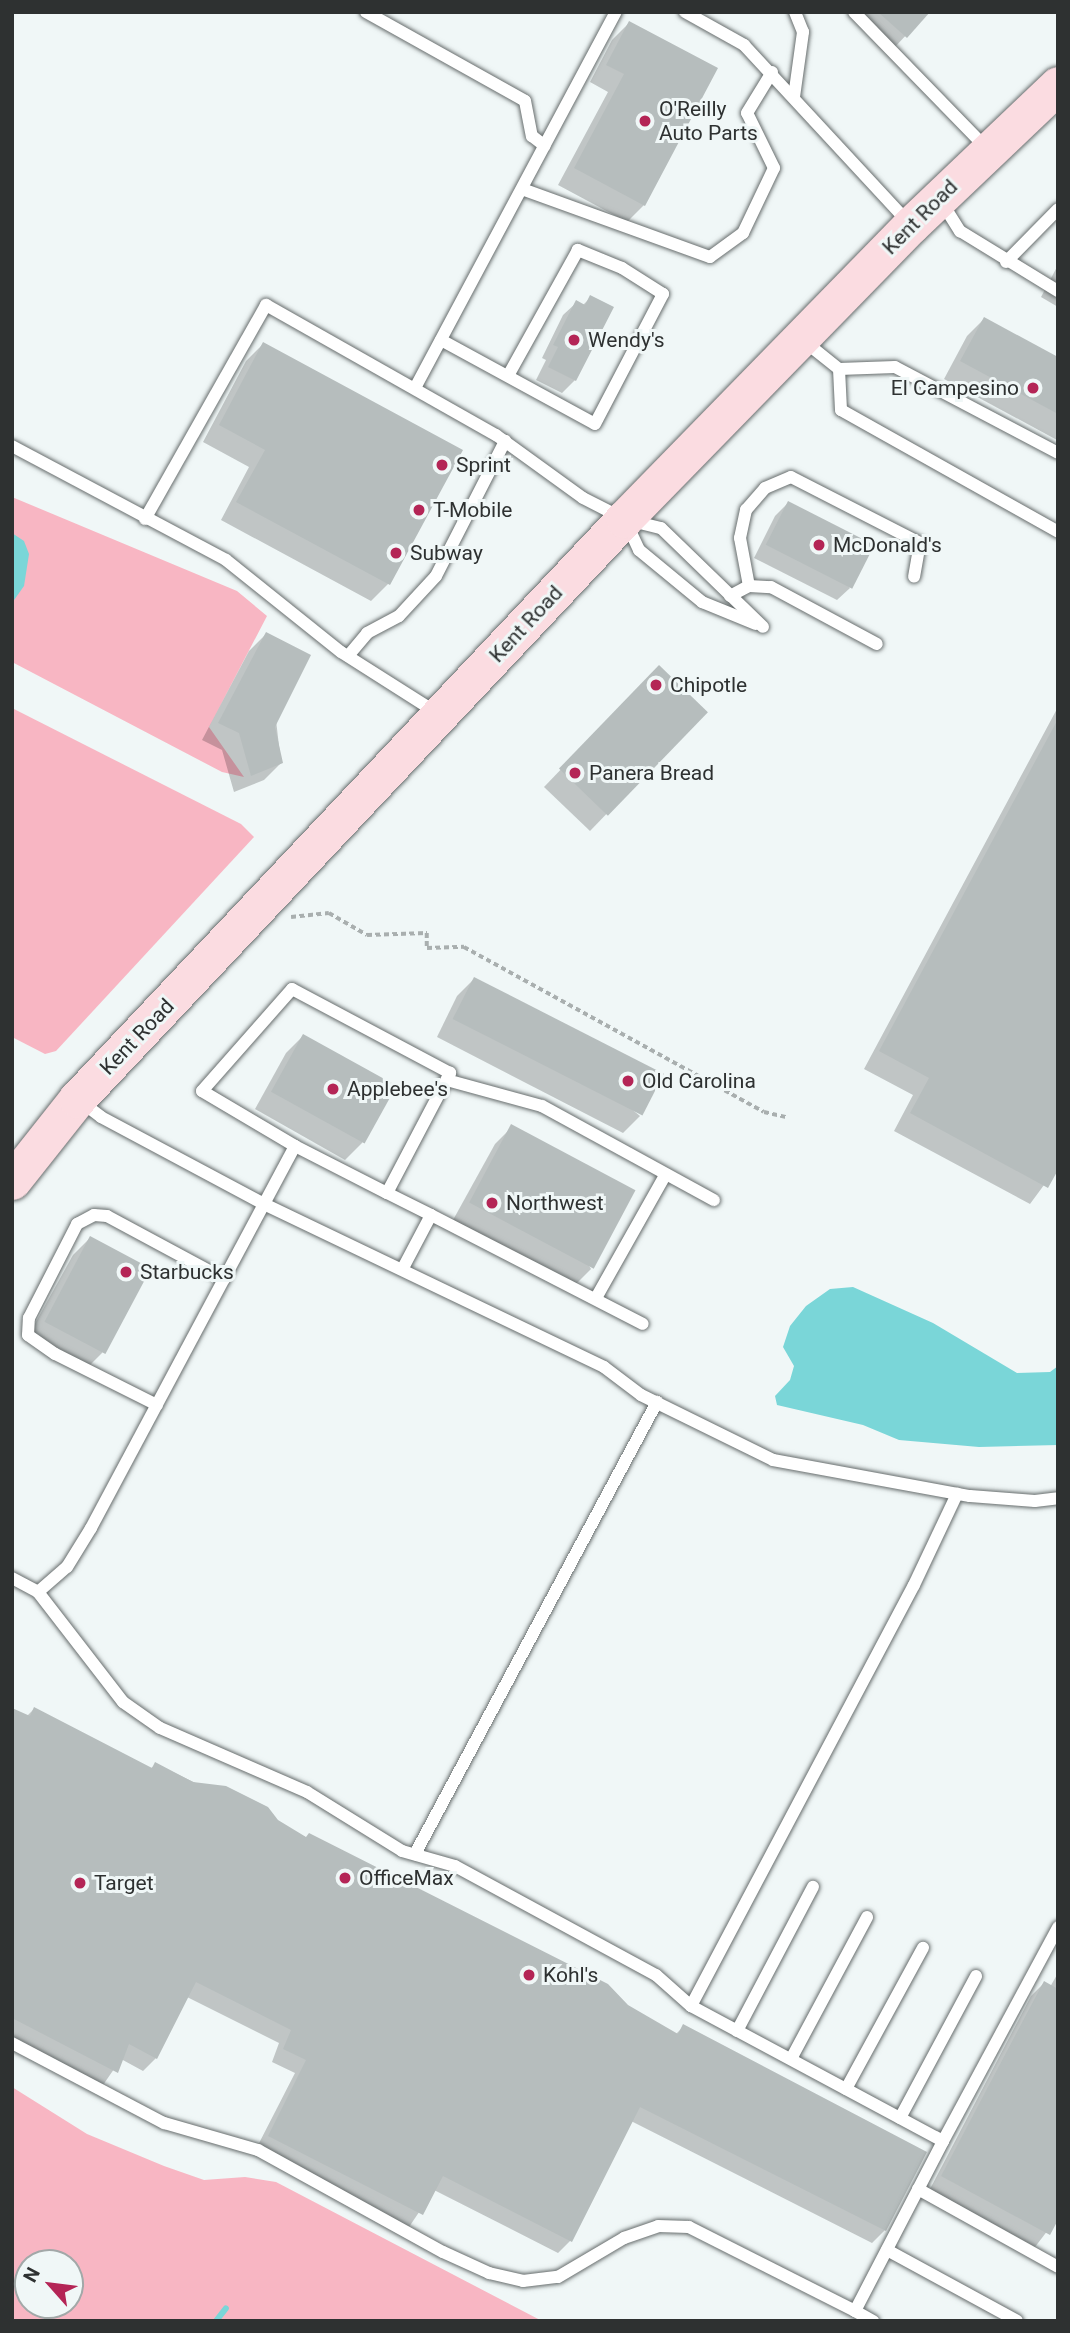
<!DOCTYPE html>
<style>
body{margin:0}
#map{position:relative;width:1070px;height:2333px;overflow:hidden;background:#f0f7f7;font-family:Roboto,sans-serif}
div>[style]{position:absolute}
[style*='--x']{left:calc(var(--x)*1px);top:calc(var(--y)*1px);width:calc(var(--w)*1px);rotate:calc(var(--a)*1deg)}
.green>*{inset:0;background:#f8b6c3}
.water>*{inset:0;background:#7ad6d8}
.shadow>*{inset:0;background:#0003}
.stream>*{height:6px;margin:-3px;padding:0 3px;transform-origin:3px;border-radius:3px;background:#7ad6d8}
.building>*{inset:0;background:#b6bdbd;transform-origin:0 0}
.path>*{height:3.5px;margin-top:-1.75px;transform-origin:0;background:repeating-linear-gradient(90deg,#a9afaf 0 5px,transparent 0 8.5px)}
.roads{filter:drop-shadow(0 0 2px #676d6d) drop-shadow(0 0 2px #676d6d)}
.service>*{height:12px;margin:-6px;padding:0 6px;transform-origin:6px;border-radius:6px;background:#fff}
.primary>*{height:37px;margin:-18.5px;padding:0 18.5px;transform-origin:18.5px;border-radius:18.5px;background:#fbdce1}
.dots>*{width:19px;height:19px;translate:-50% -50%;box-sizing:border-box;border:4px solid #f0f7f7;border-radius:50%}
span{translate:-50% -50%;white-space:nowrap;text-align:center;line-height:1.15;-webkit-text-stroke:6px #f0f7f7;paint-order:stroke}
.poi-label{font-size:21px;color:#2e3131}
.left{translate:0 -50%;text-align:left}
.right{translate:-100% -50%;text-align:right}
.street-label{font-size:21px;color:#2e3131}
.frame{position:absolute;inset:0;border:14px solid #2e3131;pointer-events:none}
.north{position:absolute;left:14px;top:2249px;width:70px;height:70px;box-sizing:border-box;background:#f0f7f7;border:2px solid #a2a8a8;border-radius:50%;rotate:298deg;font-size:19px;font-weight:700;line-height:28px;text-align:center;color:#2e3131}
.north::after{content:'';display:block;margin:auto;width:24px;height:32px;background:#b42556;clip-path:polygon(50% 0,100% 100%,50% 72%,0 100%)}
</style>
<div id="map">
<div class="green">
<i style="clip-path:polygon(12px 497px,237px 591px,267px 616px,209px 727px,244px 777px,222px 772px,12px 662px)"></i>
<i style="clip-path:polygon(12px 708px,241px 824px,254px 837px,56px 1051px,45px 1054px,12px 1037px)"></i>
<i style="clip-path:polygon(evenodd,12px 2087px,87px 2134px,164px 2166px,204px 2180px,245px 2177px,276px 2182px,542px 2321px,12px 2321px,12px 2087px,70px 2263px,70px 2305px,28px 2305px,28px 2263px,70px 2263px)"></i>
</div>
<div class="water">
<i style="clip-path:polygon(12px 533px,24px 541px,29px 554px,24px 586px,12px 603px)"></i>
<i style="clip-path:polygon(853px 1287px,933px 1323px,1017px 1373px,1050px 1372px,1058px 1366px,1058px 1445px,979px 1447px,899px 1440px,863px 1425px,777px 1405px,775px 1396px,790px 1380px,794px 1366px,783px 1347px,790px 1326px,806px 1306px,830px 1289px)"></i>
</div>
<div class="shadow">
<i style="clip-path:polygon(852px 12px,928px 12px,893px 49px)"></i>
<i style="clip-path:polygon(629px 23px,644px 205px,627px 222px,558px 185px,608px 92px,590px 82px,612px 40px)"></i>
<i style="clip-path:polygon(1058px 265px,1058px 307px,1041px 297px)"></i>
<i style="clip-path:polygon(591px 297px,575px 380px,562px 393px,536px 380px,546px 360px,542px 358px,563px 315px,576px 303px,582px 306px)"></i>
<i style="clip-path:polygon(984px 319px,1058px 359px,1057px 440px,944px 379px,967px 336px)"></i>
<i style="clip-path:polygon(263px 344px,461px 451px,388px 584px,371px 601px,221px 520px,249px 467px,203px 442px,246px 361px)"></i>
<i style="clip-path:polygon(788px 503px,850px 588px,837px 600px,754px 558px,775px 516px)"></i>
<i style="clip-path:polygon(266px 634px,281px 763px,264px 780px,234px 792px,222px 750px,202px 740px,249px 651px)"></i>
<i style="clip-path:polygon(642px 685px,705px 712px,590px 831px,544px 787px)"></i>
<i style="clip-path:polygon(1058px 707px,1058px 1166px,1030px 1204px,894px 1131px,913px 1095px,864px 1069px)"></i>
<i style="clip-path:polygon(474px 979px,640px 1116px,623px 1133px,437px 1037px,457px 996px)"></i>
<i style="clip-path:polygon(303px 1036px,394px 1087px,362px 1143px,345px 1160px,255px 1109px,286px 1053px)"></i>
<i style="clip-path:polygon(512px 1127px,591px 1269px,574px 1286px,453px 1220px,495px 1144px)"></i>
<i style="clip-path:polygon(90px 1238px,149px 1270px,102px 1353px,85px 1370px,27px 1338px,73px 1255px)"></i>
<i style="clip-path:polygon(34px 1709px,150px 1769px,156px 1764px,277px 1822px,676px 2034px,684px 2026px,885px 2230px,872px 2243px,631px 2121px,571px 2240px,558px 2253px,434px 2190px,409px 2227px,256px 2149px,295px 2073px,272px 2062px,279px 2043px,187px 1997px,156px 2058px,143px 2071px,121px 2059px,103px 2085px,12px 2037px,12px 1710px,26px 1717px)"></i>
<i style="clip-path:polygon(1058px 1973px,1058px 2217px,1035px 2247px,930px 2189px,1031px 1996px,1044px 1983px,1050px 1987px)"></i>
</div>
<div class="stream">
<i style="--x:216;--y:2321;--w:16;--a:-52"></i>
</div>
<div class="building">
<i style="clip-path:polygon(878px 12px,930px 12px,907px 38px)"></i>
<i style="clip-path:polygon(629px 21px,718px 68px,645px 206px,574px 168px,624px 74px,606px 65px)"></i>
<i style="clip-path:polygon(590px 295px,614px 307px,576px 381px,548px 367px,558px 347px,553px 345px,576px 300px,585px 305px)"></i>
<i style="clip-path:polygon(984px 317px,1058px 357px,1058px 414px,960px 361px)"></i>
<i style="clip-path:polygon(263px 342px,463px 450px,390px 585px,236px 502px,265px 450px,219px 425px)"></i>
<i style="left:788px;top:501px;width:97px;height:49px;rotate:27deg"></i>
<i style="clip-path:polygon(266px 632px,311px 655px,275px 727px,283px 763px,251px 776px,239px 733px,218px 723px)"></i>
<i style="left:659px;top:665px;width:68px;height:144px;rotate:44deg"></i>
<i style="clip-path:polygon(1058px 719px,1058px 1170px,1048px 1188px,910px 1113px,929px 1078px,879px 1051px)"></i>
<i style="left:474px;top:977px;width:213px;height:47px;rotate:27deg"></i>
<i style="left:303px;top:1034px;width:107px;height:66px;rotate:29deg"></i>
<i style="left:511px;top:1124px;width:141px;height:89px;rotate:28deg"></i>
<i style="left:90px;top:1236px;width:69px;height:97px;rotate:28deg"></i>
<i style="clip-path:polygon(34px 1707px,152px 1768px,155px 1762px,193px 1782px,226px 1786px,268px 1807px,278px 1820px,306px 1837px,309px 1833px,608px 1984px,628px 2005px,678px 2034px,683px 2024px,927px 2152px,886px 2231px,640px 2107px,572px 2242px,443px 2176px,423px 2215px,268px 2136px,306px 2060px,283px 2049px,291px 2030px,196px 1982px,157px 2059px,129px 2044px,118px 2073px,12px 2018px,12px 1708px,30px 1716px)"></i>
<i style="clip-path:polygon(1044px 1981px,1058px 1989px,1058px 2220px,1050px 2235px,941px 2176px)"></i>
</div>
<div class="path">
<i style="--x:291;--y:917;--w:38;--a:-6"></i>
<i style="--x:329;--y:913;--w:44;--a:30.1"></i>
<i style="--x:367;--y:935;--w:60;--a:-1.9"></i>
<i style="--x:427;--y:933;--w:15;--a:90"></i>
<i style="--x:427;--y:948;--w:37;--a:-2"></i>
<i style="--x:464;--y:947;--w:342;--a:28.8"></i>
<i style="--x:764;--y:1112;--w:23;--a:13"></i>
</div>
<div class="roads">
<div class="service">
<i style="--x:366;--y:12;--w:182;--a:29.2"></i>
<i style="--x:525;--y:101;--w:36;--a:79"></i>
<i style="--x:532;--y:136;--w:16;--a:38"></i>
<i style="--x:685;--y:12;--w:68;--a:29.2"></i>
<i style="--x:744;--y:45;--w:244;--a:47.2"></i>
<i style="--x:854;--y:12;--w:192;--a:45.8"></i>
<i style="--x:794;--y:97;--w:66;--a:-82.1"></i>
<i style="--x:803;--y:32;--w:22;--a:-112"></i>
<i style="--x:522;--y:189;--w:200;--a:19.9"></i>
<i style="--x:710;--y:257;--w:41;--a:-36"></i>
<i style="--x:743;--y:233;--w:72;--a:-64.5"></i>
<i style="--x:774;--y:168;--w:61;--a:-116.1"></i>
<i style="--x:747;--y:113;--w:48;--a:-58.6"></i>
<i style="--x:941;--y:201;--w:36;--a:58"></i>
<i style="--x:960;--y:231;--w:115;--a:31.5"></i>
<i style="--x:1006;--y:262;--w:74;--a:-45.5"></i>
<i style="--x:441;--y:340;--w:175;--a:28.6"></i>
<i style="--x:595;--y:424;--w:147;--a:-62.4"></i>
<i style="--x:663;--y:294;--w:49;--a:-147.6"></i>
<i style="--x:622;--y:268;--w:48;--a:-157.8"></i>
<i style="--x:578;--y:250;--w:142;--a:119.1"></i>
<i style="--x:804;--y:341;--w:45;--a:38.7"></i>
<i style="--x:839;--y:369;--w:56;--a:-2"></i>
<i style="--x:895;--y:367;--w:184;--a:27.8"></i>
<i style="--x:839;--y:369;--w:41;--a:87.2"></i>
<i style="--x:841;--y:410;--w:249;--a:29.3"></i>
<i style="--x:415;--y:388;--w:426;--a:-61.9"></i>
<i style="--x:12;--y:446;--w:242;--a:28"></i>
<i style="--x:226;--y:560;--w:147;--a:38.7"></i>
<i style="--x:341;--y:652;--w:114;--a:32.4"></i>
<i style="--x:145;--y:519;--w:246;--a:-60.5"></i>
<i style="--x:266;--y:305;--w:264;--a:29.5"></i>
<i style="--x:496;--y:435;--w:107;--a:35.9"></i>
<i style="--x:583;--y:498;--w:46;--a:27.1"></i>
<i style="--x:624;--y:519;--w:38;--a:14"></i>
<i style="--x:661;--y:528;--w:142;--a:44.1"></i>
<i style="--x:626;--y:522;--w:31;--a:65"></i>
<i style="--x:639;--y:550;--w:82;--a:39.5"></i>
<i style="--x:702;--y:602;--w:58;--a:22.2"></i>
<i style="--x:749;--y:586;--w:22;--a:3"></i>
<i style="--x:771;--y:587;--w:120;--a:28.3"></i>
<i style="--x:730;--y:596;--w:21;--a:-28"></i>
<i style="--x:749;--y:586;--w:49;--a:-100.6"></i>
<i style="--x:740;--y:538;--w:29;--a:-78"></i>
<i style="--x:746;--y:510;--w:29;--a:-49"></i>
<i style="--x:765;--y:488;--w:28;--a:-23"></i>
<i style="--x:791;--y:477;--w:145;--a:27.1"></i>
<i style="--x:920;--y:543;--w:34;--a:100"></i>
<i style="--x:348;--y:656;--w:30;--a:-50"></i>
<i style="--x:367;--y:633;--w:36;--a:-28"></i>
<i style="--x:399;--y:616;--w:54;--a:-47.2"></i>
<i style="--x:436;--y:576;--w:152;--a:-62.9"></i>
<i style="--x:447;--y:1080;--w:98;--a:15.3"></i>
<i style="--x:542;--y:1106;--w:196;--a:28.7"></i>
<i style="--x:80;--y:1101;--w:26;--a:37"></i>
<i style="--x:101;--y:1117;--w:185;--a:28.1"></i>
<i style="--x:264;--y:1204;--w:377;--a:25.6"></i>
<i style="--x:604;--y:1367;--w:46;--a:37.1"></i>
<i style="--x:641;--y:1395;--w:147;--a:26.2"></i>
<i style="--x:773;--y:1460;--w:200;--a:10.4"></i>
<i style="--x:970;--y:1496;--w:65;--a:4.4"></i>
<i style="--x:1035;--y:1501;--w:23;--a:-7"></i>
<i style="--x:387;--y:1193;--w:49;--a:26.6"></i>
<i style="--x:431;--y:1215;--w:60;--a:117.8"></i>
<i style="--x:431;--y:1215;--w:238;--a:27.2"></i>
<i style="--x:596;--y:1298;--w:142;--a:-60.6"></i>
<i style="--x:157;--y:1405;--w:114;--a:-153.4"></i>
<i style="--x:55;--y:1354;--w:33;--a:-145"></i>
<i style="--x:28;--y:1335;--w:17;--a:-87"></i>
<i style="--x:29;--y:1318;--w:106;--a:-62.9"></i>
<i style="--x:77;--y:1224;--w:19;--a:-28"></i>
<i style="--x:94;--y:1215;--w:13;--a:4"></i>
<i style="--x:107;--y:1216;--w:133;--a:28.3"></i>
<i style="--x:12;--y:1578;--w:30;--a:28"></i>
<i style="--x:38;--y:1592;--w:139;--a:52.3"></i>
<i style="--x:123;--y:1702;--w:45;--a:35.1"></i>
<i style="--x:160;--y:1728;--w:160;--a:23.5"></i>
<i style="--x:307;--y:1792;--w:112;--a:31.8"></i>
<i style="--x:402;--y:1851;--w:55;--a:15.8"></i>
<i style="--x:455;--y:1866;--w:229;--a:28.5"></i>
<i style="--x:656;--y:1975;--w:47;--a:41.5"></i>
<i style="--x:691;--y:2006;--w:286;--a:28.2"></i>
<i style="--x:943;--y:2141;--w:243;--a:-61.7"></i>
<i style="--x:38;--y:1592;--w:38;--a:-41"></i>
<i style="--x:67;--y:1567;--w:46;--a:-58.4"></i>
<i style="--x:91;--y:1528;--w:433;--a:-61.9"></i>
<i style="--x:295;--y:1146;--w:103;--a:27.1"></i>
<i style="--x:387;--y:1193;--w:136;--a:-62.3"></i>
<i style="--x:450;--y:1073;--w:179;--a:-152"></i>
<i style="--x:292;--y:989;--w:136;--a:131.4"></i>
<i style="--x:202;--y:1091;--w:108;--a:30.6"></i>
<i style="--x:415;--y:1854;--w:513;--a:-61.84"></i>
<i style="--x:691;--y:2006;--w:476;--a:-62.1"></i>
<i style="--x:914;--y:1585;--w:101;--a:-64.7"></i>
<i style="--x:737;--y:2031;--w:163;--a:-62.2"></i>
<i style="--x:12;--y:2043;--w:172;--a:27.8"></i>
<i style="--x:164;--y:2123;--w:98;--a:16"></i>
<i style="--x:258;--y:2150;--w:211;--a:28.9"></i>
<i style="--x:443;--y:2252;--w:51;--a:24.5"></i>
<i style="--x:489;--y:2273;--w:35;--a:13"></i>
<i style="--x:523;--y:2281;--w:35;--a:-7"></i>
<i style="--x:558;--y:2277;--w:77;--a:-30.6"></i>
<i style="--x:624;--y:2238;--w:36;--a:-19"></i>
<i style="--x:658;--y:2226;--w:31;--a:2"></i>
<i style="--x:689;--y:2227;--w:186;--a:26.8"></i>
<i style="--x:855;--y:2311;--w:191;--a:-62.6"></i>
<i style="--x:791;--y:2059;--w:161;--a:-61.8"></i>
<i style="--x:846;--y:2089;--w:161;--a:-61.4"></i>
<i style="--x:900;--y:2118;--w:161;--a:-61.8"></i>
<i style="--x:918;--y:2189;--w:160;--a:29.1"></i>
<i style="--x:887;--y:2250;--w:148;--a:28.6"></i>
<i style="--x:855;--y:2311;--w:21;--a:29"></i>
</div>
<div class="primary">
<i style="--x:12;--y:1181;--w:105;--a:-51.6"></i>
<i style="--x:77;--y:1099;--w:797;--a:-46.68"></i>
<i style="--x:624;--y:519;--w:411;--a:-45.7"></i>
<i style="--x:911;--y:225;--w:203;--a:-43.6"></i>
</div>
</div>
<div class="dots">
<i style="left:645px;top:121px;background:#b42556"></i>
<i style="left:574px;top:340px;background:#b42556"></i>
<i style="left:1033px;top:388px;background:#b42556"></i>
<i style="left:442px;top:465px;background:#b42556"></i>
<i style="left:419px;top:510px;background:#b42556"></i>
<i style="left:819px;top:545px;background:#b42556"></i>
<i style="left:396px;top:553px;background:#b42556"></i>
<i style="left:656px;top:685px;background:#b42556"></i>
<i style="left:575px;top:773px;background:#b42556"></i>
<i style="left:628px;top:1081px;background:#b42556"></i>
<i style="left:333px;top:1089px;background:#b42556"></i>
<i style="left:492px;top:1203px;background:#b42556"></i>
<i style="left:126px;top:1272px;background:#b42556"></i>
<i style="left:345px;top:1878px;background:#b42556"></i>
<i style="left:80px;top:1883px;background:#b42556"></i>
<i style="left:529px;top:1975px;background:#b42556"></i>
</div>
<div class="poi-label">
<span class="left" style="left:659px;top:121px">O'Reilly<br>Auto Parts</span>
<span class="left" style="left:588px;top:340px">Wendy's</span>
<span class="right" style="left:1019px;top:388px">El Campesino</span>
<span class="left" style="left:456px;top:465px">Sprint</span>
<span class="left" style="left:433px;top:510px">T-Mobile</span>
<span class="left" style="left:833px;top:545px">McDonald's</span>
<span class="left" style="left:410px;top:553px">Subway</span>
<span class="left" style="left:670px;top:685px">Chipotle</span>
<span class="left" style="left:589px;top:773px">Panera Bread</span>
<span class="left" style="left:642px;top:1081px">Old Carolina</span>
<span class="left" style="left:347px;top:1089px">Applebee's</span>
<span class="left" style="left:506px;top:1203px">Northwest</span>
<span class="left" style="left:140px;top:1272px">Starbucks</span>
<span class="left" style="left:359px;top:1878px">OfficeMax</span>
<span class="left" style="left:94px;top:1883px">Target</span>
<span class="left" style="left:543px;top:1975px">Kohl's</span>
</div>
<div class="street-label">
<span style="left:920px;top:217px;rotate:-45deg">Kent Road</span>
<span style="left:526px;top:624px;rotate:-47deg">Kent Road</span>
<span style="left:137px;top:1037px;rotate:-46deg">Kent Road</span>
</div>
<div class="frame"></div>
<div class="north">N</div>
</div>
